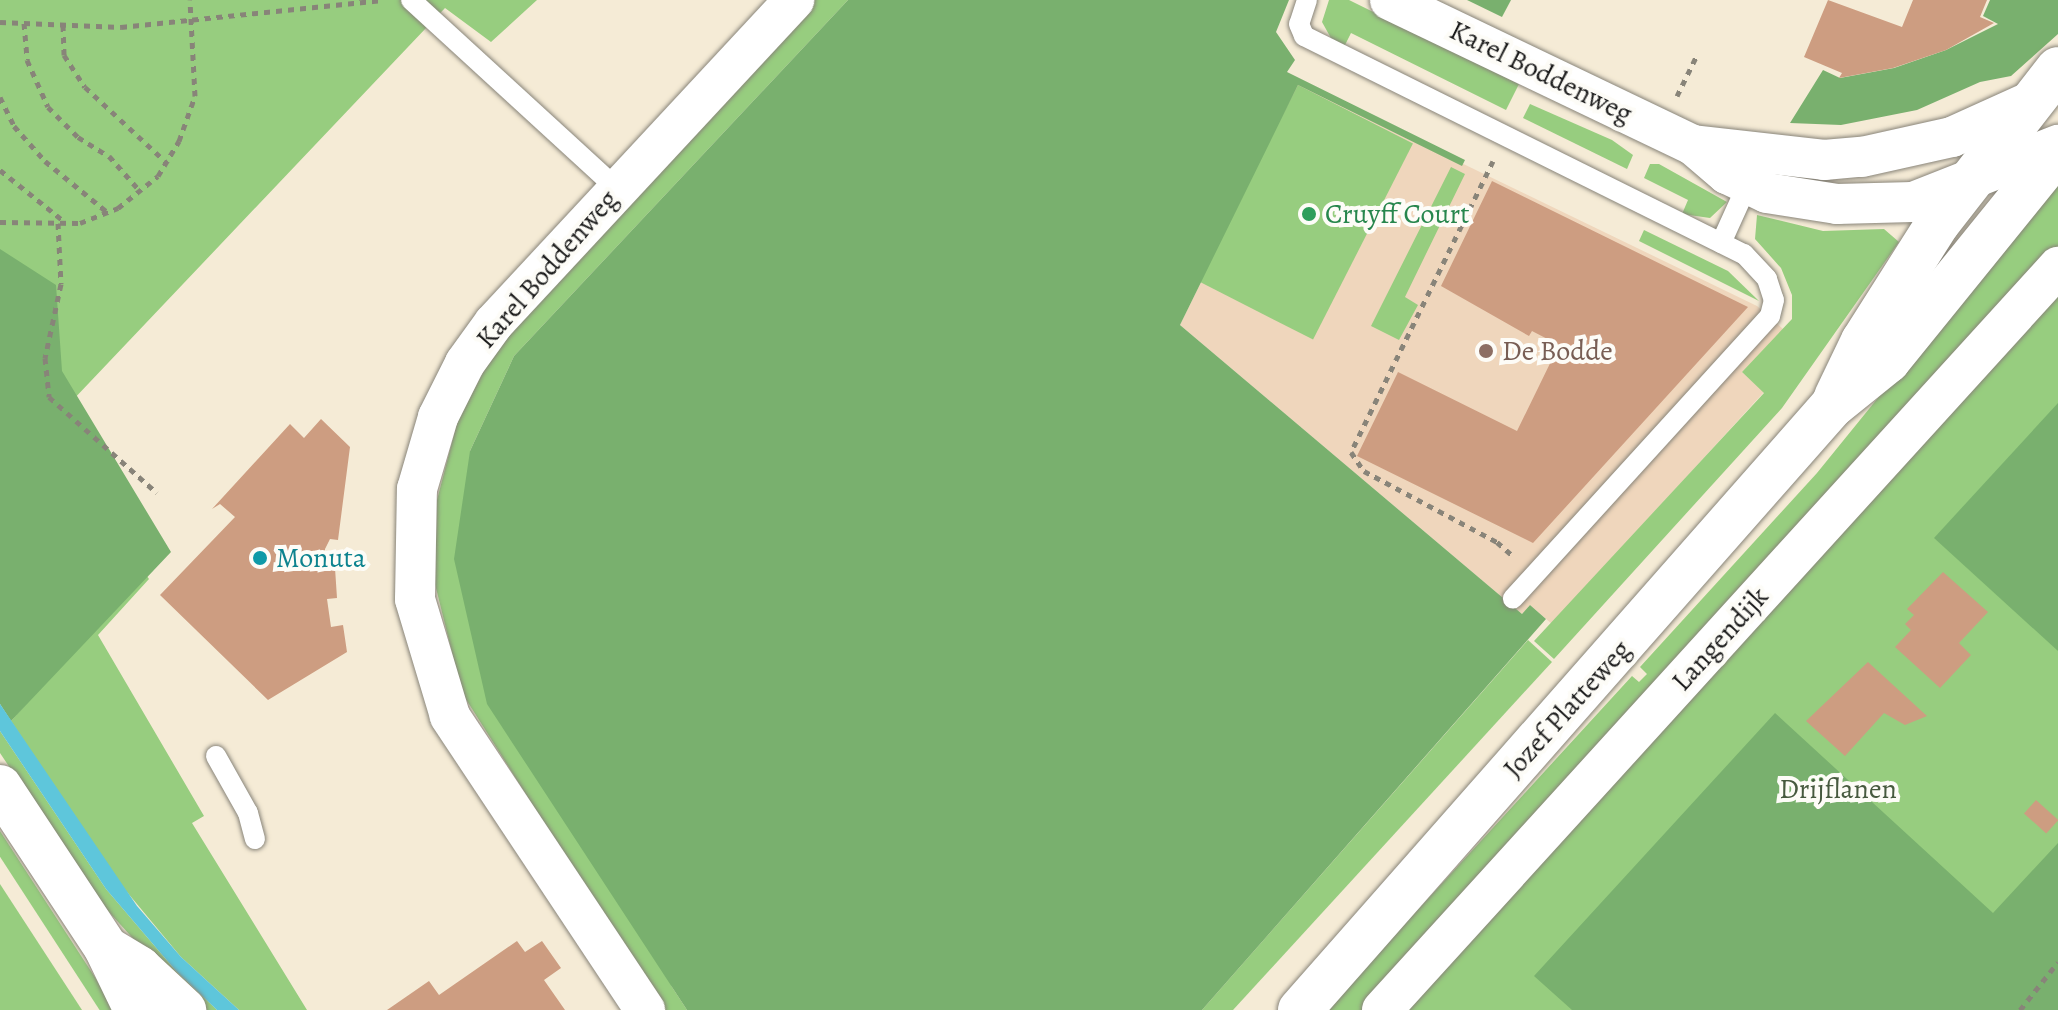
<!DOCTYPE html>
<style>
body{margin:0}
#map{position:relative;width:2058px;height:1010px;overflow:hidden;background:#f5ebd6;font-family:Alegreya,serif}
div>[style]{position:absolute}
[style*='--x']{left:calc(var(--x)*1px);top:calc(var(--y)*1px);width:calc(var(--w)*1px);rotate:calc(var(--a)*1deg)}
.built>*{inset:0;background:#efd6bc}
.green>*{inset:0;background:#97cd7f;transform-origin:0 0}
.forest>*{inset:0;background:#79b06e}
.water>*{inset:0;background:#5ec6db}
.building>*{inset:0;background:#cd9d81;transform-origin:0 0}
.path>*{height:5px;margin-top:-2.5px;transform-origin:0;background:repeating-linear-gradient(90deg,#888479 0 6px,transparent 0 12px)}
.roads{filter:drop-shadow(0 0 2px #888479) drop-shadow(0 0 2px #888479)}
.service>*{height:20px;margin:-10px;padding:0 10px;transform-origin:10px;border-radius:10px;background:#fff}
.minor>*{height:40px;margin:-20px;padding:0 20px;transform-origin:20px;border-radius:20px;background:#fff}
.tertiary>*{height:44px;margin:-22px;padding:0 22px;transform-origin:22px;border-radius:22px;background:#fff}
.secondary>*{height:44px;margin:-22px;padding:0 22px;transform-origin:22px;border-radius:22px;background:#fff}
.dots>*{width:22px;height:22px;translate:-50% -50%;box-sizing:border-box;border:4px solid #fdfcf7;border-radius:50%}
span{translate:-50% -50%;white-space:nowrap;text-align:center;line-height:1.15;-webkit-text-stroke:8px #fdfcf7;paint-order:stroke}
.street-label{font-size:28px;color:#1c1c1c}
.leisure-label{font-size:28px;color:#27864d}
.left{translate:0 -50%;text-align:left}
.education-label{font-size:28px;color:#785e54}
.culture-label{font-size:28px;color:#0d838f}
.park-label{font-size:28px;color:#475a3f}
</style>
<div id="map">
<div class="built">
<i style="clip-path:polygon(1298px 84px,1757px 306px,1783px 329px,1742px 372px,1764px 392px,1552px 624px,1530px 605px,1522px 614px,1180px 325px)"></i>
</div>
<div class="green">
<i style="clip-path:polygon(0 0,537px 0,491px 42px,445px 8px,52px 422px,0 354px)"></i>
<i style="clip-path:polygon(815px 0,848px 0,514px 356px,470px 451px,672px 987px,687px 1010px,662px 1010px,462px 693px,435px 584px,437px 500px,458px 419px,498px 345px)"></i>
<i style="clip-path:polygon(1329px 0,1349px 0,1519px 84px,1506px 110px,1351px 33px,1344px 47px,1332px 40px,1322px 22px)"></i>
<i style="left:1298px;top:85px;width:129px;height:220px;rotate:27deg"></i>
<i style="clip-path:polygon(1530px 104px,1612px 140px,1633px 155px,1627px 169px,1523px 118px)"></i>
<i style="clip-path:polygon(1650px 164px,1659px 164px,1727px 202px,1710px 218px,1682px 214px,1688px 200px,1644px 178px)"></i>
<i style="clip-path:polygon(1451px 167px,1465px 174px,1405px 297px,1418px 305px,1399px 340px,1371px 326px)"></i>
<i style="clip-path:polygon(2058px 176px,2058px 1010px,1326px 1010px,1632px 676px,1639px 682px,1647px 674px,1640px 667px,1817px 473px)"></i>
<i style="clip-path:polygon(1757px 215px,1823px 231px,1884px 229px,1899px 242px,1782px 408px,1554px 659px,1534px 641px,1764px 393px,1742px 372px,1792px 319px,1792px 295px,1781px 268px,1755px 239px)"></i>
<i style="clip-path:polygon(1644px 230px,1728px 271px,1759px 301px,1639px 241px)"></i>
<i style="clip-path:polygon(144px 572px,149px 579px,98px 635px,204px 816px,192px 823px,307px 1010px,239px 1010px,181px 957px,112px 874px,11px 721px)"></i>
<i style="clip-path:polygon(1528px 640px,1552px 662px,1233px 1010px,1202px 1010px)"></i>
<i style="clip-path:polygon(0 731px,106px 889px,176px 971px,217px 1010px,198px 1010px,99px 901px,0 753px)"></i>
<i style="left:0;top:831px;width:214px;height:14px;rotate:57deg"></i>
<i style="clip-path:polygon(0 884px,82px 1010px,0 1010px)"></i>
</div>
<div class="forest">
<i style="clip-path:polygon(848px 0,1289px 0,1276px 32px,1295px 60px,1287px 72px,1465px 160px,1462px 166px,1298px 85px,1180px 325px,1522px 614px,1530px 605px,1546px 619px,1202px 1010px,687px 1010px,487px 704px,454px 559px,470px 451px,514px 356px)"></i>
<i style="clip-path:polygon(1467px 0,1511px 0,1502px 17px)"></i>
<i style="clip-path:polygon(1990px 0,2058px 0,2058px 34px,2011px 76px,1980px 82px,1917px 110px,1841px 125px,1790px 123px,1823px 70px,1840px 78px,1894px 68px,1946px 50px,1998px 24px,1983px 16px)"></i>
<i style="clip-path:polygon(0 249px,56px 285px,62px 371px,171px 552px,11px 721px,0 704px)"></i>
<i style="clip-path:polygon(2058px 403px,2058px 651px,1934px 538px)"></i>
<i style="clip-path:polygon(1775px 713px,1993px 913px,2058px 843px,2058px 1010px,1572px 1010px,1534px 976px)"></i>
</div>
<div class="water">
<i style="clip-path:polygon(0 704px,137px 906px,181px 957px,239px 1010px,217px 1010px,176px 971px,106px 889px,0 731px)"></i>
</div>
<div class="building">
<i style="clip-path:polygon(1828px 0,1902px 27px,1913px 0,1987px 0,1980px 17px,1994px 23px,1946px 50px,1893px 68px,1839px 78px,1842px 73px,1804px 57px)"></i>
<i style="clip-path:polygon(1492px 181px,1748px 307px,1533px 543px,1357px 456px,1398px 372px,1517px 431px,1559px 345px,1532px 331px,1529px 336px,1441px 286px)"></i>
<i style="clip-path:polygon(321px 419px,350px 447px,338px 540px,330px 539px,325px 549px,325px 568px,335px 568px,337px 598px,327px 599px,331px 627px,343px 625px,347px 652px,268px 700px,160px 595px,235px 517px,220px 504px,212px 509px,290px 424px,304px 438px)"></i>
<i style="clip-path:polygon(1943px 572px,1988px 612px,1959px 643px,1971px 655px,1940px 688px,1895px 647px,1911px 630px,1905px 624px,1914px 615px,1907px 609px)"></i>
<i style="clip-path:polygon(1868px 662px,1927px 716px,1905px 725px,1884px 713px,1845px 756px,1806px 721px)"></i>
<i style="left:2036px;top:800px;width:30px;height:18px;rotate:42deg"></i>
<i style="clip-path:polygon(517px 941px,525px 952px,542px 941px,561px 968px,544px 980px,565px 1010px,387px 1010px,429px 981px,439px 995px)"></i>
</div>
<div class="path">
<i style="--x:0;--y:22;--w:121;--a:2.4"></i>
<i style="--x:121;--y:27;--w:261;--a:-5.9"></i>
<i style="--x:24;--y:23;--w:37;--a:85"></i>
<i style="--x:27;--y:60;--w:51;--a:65.9"></i>
<i style="--x:48;--y:107;--w:42;--a:45"></i>
<i style="--x:78;--y:137;--w:36;--a:32"></i>
<i style="--x:109;--y:156;--w:47;--a:48.5"></i>
<i style="--x:63;--y:25;--w:30;--a:88"></i>
<i style="--x:64;--y:55;--w:38;--a:57"></i>
<i style="--x:85;--y:87;--w:110;--a:42.8"></i>
<i style="--x:1677;--y:96;--w:43;--a:-64"></i>
<i style="--x:0;--y:97;--w:32;--a:64"></i>
<i style="--x:14;--y:126;--w:47;--a:48.5"></i>
<i style="--x:45;--y:161;--w:80;--a:39.4"></i>
<i style="--x:1493;--y:161;--w:324;--a:116"></i>
<i style="--x:1351;--y:452;--w:23;--a:56"></i>
<i style="--x:1364;--y:471;--w:151;--a:28.1"></i>
<i style="--x:1497;--y:542;--w:21;--a:41"></i>
<i style="--x:0;--y:170;--w:83;--a:38.7"></i>
<i style="--x:0;--y:222;--w:80;--a:0.7"></i>
<i style="--x:80;--y:223;--w:41;--a:-21.5"></i>
<i style="--x:118;--y:208;--w:51;--a:-38.7"></i>
<i style="--x:158;--y:176;--w:41;--a:-59"></i>
<i style="--x:179;--y:141;--w:48;--a:-70.4"></i>
<i style="--x:195;--y:96;--w:96;--a:-93"></i>
<i style="--x:58;--y:223;--w:61;--a:87.2"></i>
<i style="--x:61;--y:284;--w:76;--a:102.2"></i>
<i style="--x:45;--y:358;--w:39;--a:84"></i>
<i style="--x:49;--y:397;--w:144;--a:41.6"></i>
<i style="--x:2020;--y:1010;--w:61;--a:-51.6"></i>
</div>
<div class="roads">
<div class="service">
<i style="--x:411;--y:0;--w:280;--a:42.5"></i>
<i style="--x:1307;--y:0;--w:25;--a:108"></i>
<i style="--x:1299;--y:24;--w:13;--a:67"></i>
<i style="--x:1304;--y:36;--w:491;--a:26.4"></i>
<i style="--x:1744;--y:254;--w:34;--a:47"></i>
<i style="--x:1767;--y:279;--w:22;--a:72"></i>
<i style="--x:1774;--y:300;--w:16;--a:104"></i>
<i style="--x:1770;--y:316;--w:382;--a:132.3"></i>
<i style="--x:1721;--y:243;--w:72;--a:-65.6"></i>
<i style="--x:216;--y:756;--w:65;--a:60.7"></i>
<i style="--x:248;--y:813;--w:27;--a:75"></i>
</div>
<div class="minor">
<i style="--x:1390;--y:0;--w:336;--a:25.6"></i>
<i style="--x:1693;--y:145;--w:45;--a:40.5"></i>
<i style="--x:1727;--y:174;--w:44;--a:25.4"></i>
<i style="--x:1767;--y:193;--w:71;--a:8.9"></i>
<i style="--x:1837;--y:204;--w:76;--a:-1.5"></i>
<i style="--x:1913;--y:202;--w:156;--a:-21.5"></i>
<i style="--x:1693;--y:145;--w:132;--a:6.5"></i>
<i style="--x:1824;--y:160;--w:38;--a:-5"></i>
<i style="--x:1862;--y:157;--w:92;--a:-12.5"></i>
<i style="--x:1952;--y:137;--w:82;--a:-24.4"></i>
<i style="--x:645;--y:1010;--w:353;--a:-123.6"></i>
<i style="--x:450;--y:716;--w:122;--a:-106.7"></i>
<i style="--x:415;--y:599;--w:110;--a:-89"></i>
<i style="--x:417;--y:489;--w:75;--a:-73.7"></i>
<i style="--x:438;--y:417;--w:60;--a:-63.4"></i>
<i style="--x:465;--y:363;--w:49;--a:-54.1"></i>
<i style="--x:494;--y:323;--w:441;--a:-47.1"></i>
<i style="--x:1382;--y:1010;--w:1005;--a:-47.7"></i>
</div>
<div class="tertiary">
<i style="--x:1836;--y:397;--w:62;--a:-64.3"></i>
<i style="--x:1863;--y:341;--w:140;--a:-57.6"></i>
<i style="--x:1938;--y:223;--w:195;--a:-52.1"></i>
<i style="--x:1300;--y:1010;--w:805;--a:-48.63"></i>
<i style="--x:1832;--y:406;--w:72;--a:-38.8"></i>
<i style="--x:1888;--y:361;--w:270;--a:-51"></i>
</div>
<div class="secondary">
<i style="--x:0;--y:787;--w:193;--a:56.6"></i>
<i style="--x:106;--y:948;--w:69;--a:64.2"></i>
<i style="--x:111;--y:951;--w:33;--a:31"></i>
<i style="--x:139;--y:968;--w:62;--a:43"></i>
</div>
</div>
<div class="dots">
<i style="left:1309px;top:214px;background:#2e9e5b"></i>
<i style="left:1486px;top:351px;background:#8d6e63"></i>
<i style="left:260px;top:558px;background:#0f9aa8"></i>
</div>
<div class="street-label">
<span style="left:1541px;top:72px;rotate:26deg">Karel Boddenweg</span>
<span style="left:547px;top:269px;rotate:-49deg">Karel Boddenweg</span>
<span style="left:1720px;top:639px;rotate:-48deg">Langendijk</span>
<span style="left:1567px;top:709px;rotate:-48deg">Jozef Platteweg</span>
</div>
<div class="leisure-label">
<span class="left" style="left:1325px;top:214px">Cruyff Court</span>
</div>
<div class="education-label">
<span class="left" style="left:1502px;top:351px">De Bodde</span>
</div>
<div class="culture-label">
<span class="left" style="left:276px;top:558px">Monuta</span>
</div>
<div class="park-label">
<span style="left:1838px;top:789px">Drijflanen</span>
</div>
</div>
